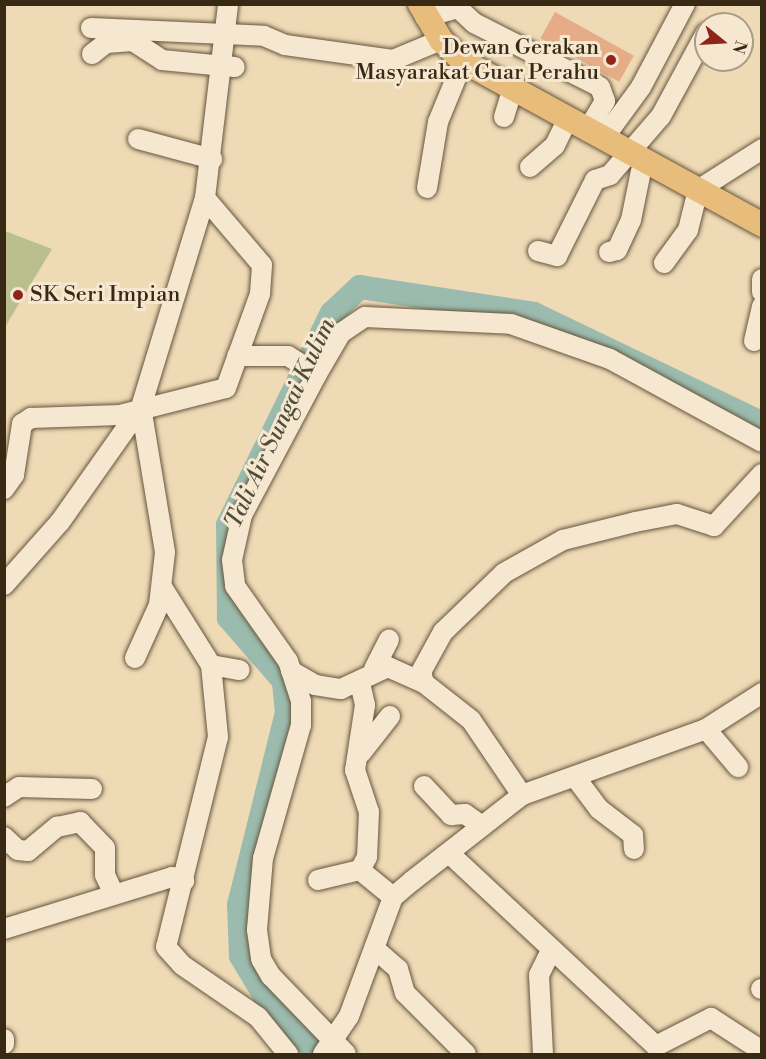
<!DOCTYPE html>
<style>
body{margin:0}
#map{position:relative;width:766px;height:1059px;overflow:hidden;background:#efdab6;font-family:"Libre Bodoni",serif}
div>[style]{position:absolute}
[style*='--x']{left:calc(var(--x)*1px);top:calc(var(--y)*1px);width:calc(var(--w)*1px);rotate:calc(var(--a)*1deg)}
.green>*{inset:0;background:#bbbf8d}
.river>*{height:24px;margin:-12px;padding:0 12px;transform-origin:12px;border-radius:12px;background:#9abbad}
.building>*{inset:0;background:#e6ac87;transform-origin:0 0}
.roads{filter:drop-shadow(0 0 2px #66553d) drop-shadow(0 0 2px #66553d)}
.minor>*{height:20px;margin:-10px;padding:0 10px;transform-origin:10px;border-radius:10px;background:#f5e7d0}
.major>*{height:24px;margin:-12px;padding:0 12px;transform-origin:12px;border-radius:12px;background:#e8bd7b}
.dots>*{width:16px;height:16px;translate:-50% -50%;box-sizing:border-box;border:3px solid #f5e7d0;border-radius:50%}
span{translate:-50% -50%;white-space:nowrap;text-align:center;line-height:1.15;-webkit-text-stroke:6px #f5e7d0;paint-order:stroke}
.poi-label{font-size:22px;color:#382915}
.right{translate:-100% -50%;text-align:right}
.left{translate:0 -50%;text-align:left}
.water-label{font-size:24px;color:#504e3b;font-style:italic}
.frame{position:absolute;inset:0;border:6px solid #382915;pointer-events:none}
.north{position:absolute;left:694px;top:12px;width:60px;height:60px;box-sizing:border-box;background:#f5e7d0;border:2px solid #a99b85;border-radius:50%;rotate:108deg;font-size:16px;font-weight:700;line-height:24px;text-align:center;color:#382915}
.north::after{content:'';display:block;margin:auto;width:21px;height:27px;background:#8f2418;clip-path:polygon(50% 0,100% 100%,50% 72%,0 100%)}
</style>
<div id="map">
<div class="green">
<i style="clip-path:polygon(5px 231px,52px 249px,5px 327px)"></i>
</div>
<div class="river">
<i style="--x:318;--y:1054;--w:73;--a:-133.3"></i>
<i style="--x:268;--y:1001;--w:52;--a:-121"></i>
<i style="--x:241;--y:956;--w:51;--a:-92.2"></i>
<i style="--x:239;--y:905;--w:199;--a:-76"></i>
<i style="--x:287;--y:712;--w:31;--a:-96"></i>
<i style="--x:284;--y:681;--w:84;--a:-131.1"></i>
<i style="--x:229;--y:618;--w:93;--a:-90.6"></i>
<i style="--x:228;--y:525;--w:236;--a:-63.9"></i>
<i style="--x:332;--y:313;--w:38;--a:-43"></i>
<i style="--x:360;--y:287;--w:176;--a:8.8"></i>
<i style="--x:534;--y:314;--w:253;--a:25.6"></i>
</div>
<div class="building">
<i style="left:555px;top:12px;width:90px;height:30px;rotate:29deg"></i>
</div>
<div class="roads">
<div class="minor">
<i style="--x:425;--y:17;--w:34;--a:-15"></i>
<i style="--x:458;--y:8;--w:22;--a:43"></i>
<i style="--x:474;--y:23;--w:141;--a:26.9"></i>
<i style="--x:600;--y:87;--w:15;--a:70"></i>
<i style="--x:605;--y:101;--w:35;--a:121"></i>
<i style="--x:91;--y:28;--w:173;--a:2.6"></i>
<i style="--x:264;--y:36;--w:23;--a:23"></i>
<i style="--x:285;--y:45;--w:109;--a:7.9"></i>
<i style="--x:393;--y:60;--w:52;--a:-22.6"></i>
<i style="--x:92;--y:54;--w:18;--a:-38"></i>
<i style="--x:106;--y:43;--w:27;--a:-4"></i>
<i style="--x:133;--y:41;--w:35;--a:33"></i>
<i style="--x:162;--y:60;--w:73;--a:5.5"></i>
<i style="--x:504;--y:117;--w:28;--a:-73"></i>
<i style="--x:138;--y:139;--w:77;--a:15.1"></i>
<i style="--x:603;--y:139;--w:64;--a:-53.8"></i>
<i style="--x:641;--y:87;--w:94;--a:-62.1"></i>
<i style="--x:530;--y:167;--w:33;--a:-41"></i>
<i style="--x:555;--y:145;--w:28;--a:-64"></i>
<i style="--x:427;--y:188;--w:67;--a:-80.5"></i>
<i style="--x:438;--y:122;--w:66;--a:-67.7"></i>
<i style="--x:538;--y:251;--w:20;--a:15"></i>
<i style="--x:557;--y:256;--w:85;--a:-63.4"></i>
<i style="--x:595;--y:180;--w:16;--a:-18"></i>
<i style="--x:610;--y:175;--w:78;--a:-49.2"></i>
<i style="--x:661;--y:116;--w:94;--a:-61.5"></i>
<i style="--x:609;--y:252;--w:8;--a:-14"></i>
<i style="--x:617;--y:250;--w:33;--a:-65"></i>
<i style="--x:631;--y:220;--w:60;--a:-78.5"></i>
<i style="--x:664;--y:263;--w:41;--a:-54"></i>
<i style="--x:688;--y:230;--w:41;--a:-76"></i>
<i style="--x:698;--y:190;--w:76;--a:-32.6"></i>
<i style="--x:762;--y:279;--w:13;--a:90"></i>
<i style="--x:754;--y:341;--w:36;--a:-77"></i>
<i style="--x:237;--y:356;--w:51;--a:0"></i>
<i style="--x:288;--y:356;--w:34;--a:32"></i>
<i style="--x:317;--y:374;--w:160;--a:118"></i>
<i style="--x:242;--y:515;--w:46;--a:102.5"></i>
<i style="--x:232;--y:560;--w:26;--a:83"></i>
<i style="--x:235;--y:586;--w:92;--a:54.8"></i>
<i style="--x:288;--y:661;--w:42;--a:72"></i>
<i style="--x:301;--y:701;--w:24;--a:90"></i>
<i style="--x:301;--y:725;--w:138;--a:105.9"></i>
<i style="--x:263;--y:858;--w:72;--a:94.8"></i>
<i style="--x:257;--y:930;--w:29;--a:82"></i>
<i style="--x:261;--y:959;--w:20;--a:60"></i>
<i style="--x:271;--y:976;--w:108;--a:46.1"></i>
<i style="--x:317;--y:374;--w:48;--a:-59.7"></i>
<i style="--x:341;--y:333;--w:29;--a:-34"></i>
<i style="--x:365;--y:317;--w:146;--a:2.7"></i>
<i style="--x:511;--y:324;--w:105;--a:19.5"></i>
<i style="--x:610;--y:359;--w:173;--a:28.6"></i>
<i style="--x:4;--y:489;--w:17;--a:-54"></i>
<i style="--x:14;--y:475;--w:52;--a:-81.1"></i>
<i style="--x:22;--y:424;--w:11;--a:-34"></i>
<i style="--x:31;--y:418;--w:89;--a:-1.9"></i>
<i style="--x:120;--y:415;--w:109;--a:-14.3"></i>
<i style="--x:226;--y:388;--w:100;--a:-70.1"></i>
<i style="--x:260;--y:294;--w:29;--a:-86"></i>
<i style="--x:262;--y:265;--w:88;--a:-130.4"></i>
<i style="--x:4;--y:585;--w:84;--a:-48.4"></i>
<i style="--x:60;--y:522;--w:141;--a:-54.8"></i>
<i style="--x:141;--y:407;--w:219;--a:-73"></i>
<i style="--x:205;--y:198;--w:195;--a:-83.2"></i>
<i style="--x:162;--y:587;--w:92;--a:57.9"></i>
<i style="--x:211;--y:665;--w:72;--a:84.4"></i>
<i style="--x:218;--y:737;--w:216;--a:103.9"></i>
<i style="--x:166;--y:947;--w:24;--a:48"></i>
<i style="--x:182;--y:965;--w:92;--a:34.4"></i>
<i style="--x:258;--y:1017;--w:48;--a:51"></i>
<i style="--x:135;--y:658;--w:58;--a:-65.6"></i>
<i style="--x:159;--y:605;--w:53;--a:-83.5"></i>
<i style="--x:165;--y:552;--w:147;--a:-99.4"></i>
<i style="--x:211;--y:665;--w:29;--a:10"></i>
<i style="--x:374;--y:669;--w:33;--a:-63"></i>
<i style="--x:291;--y:671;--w:28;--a:30"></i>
<i style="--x:315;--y:685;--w:26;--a:9"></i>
<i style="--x:341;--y:689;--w:52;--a:-25.1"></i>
<i style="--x:388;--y:667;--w:39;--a:24"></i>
<i style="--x:424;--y:683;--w:60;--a:38.2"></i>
<i style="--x:471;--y:720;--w:91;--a:55.8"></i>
<i style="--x:360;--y:683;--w:23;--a:77"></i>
<i style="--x:365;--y:705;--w:66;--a:98.7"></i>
<i style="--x:355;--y:770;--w:44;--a:71.6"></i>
<i style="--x:369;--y:812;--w:45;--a:92.5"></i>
<i style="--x:367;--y:857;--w:15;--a:118"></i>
<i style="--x:424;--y:683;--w:11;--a:-105"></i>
<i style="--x:421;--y:672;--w:46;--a:-61.2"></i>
<i style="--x:443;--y:632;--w:85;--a:-44"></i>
<i style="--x:504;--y:573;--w:68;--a:-29.2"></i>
<i style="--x:563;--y:540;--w:74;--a:-14"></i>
<i style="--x:635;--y:522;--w:43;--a:-10.8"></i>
<i style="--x:677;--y:514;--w:39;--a:18"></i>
<i style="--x:714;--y:526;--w:71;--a:-47.3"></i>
<i style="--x:706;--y:729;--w:50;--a:49.9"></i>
<i style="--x:361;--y:753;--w:47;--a:-51.9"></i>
<i style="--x:575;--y:777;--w:40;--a:53"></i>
<i style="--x:599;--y:809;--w:43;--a:37.4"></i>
<i style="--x:633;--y:835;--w:14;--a:86"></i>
<i style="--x:424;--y:786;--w:40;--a:47"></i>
<i style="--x:451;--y:815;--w:14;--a:-4"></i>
<i style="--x:465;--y:814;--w:19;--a:35"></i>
<i style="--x:4;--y:797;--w:18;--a:-34"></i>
<i style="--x:19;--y:787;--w:73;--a:1.6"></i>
<i style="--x:4;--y:837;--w:19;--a:43"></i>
<i style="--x:18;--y:850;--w:10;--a:6"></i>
<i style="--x:28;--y:851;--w:38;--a:-40"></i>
<i style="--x:57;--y:827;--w:24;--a:-12"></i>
<i style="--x:80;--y:822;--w:36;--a:46"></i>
<i style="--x:105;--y:848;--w:27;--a:90"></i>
<i style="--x:105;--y:875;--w:21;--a:65"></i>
<i style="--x:450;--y:854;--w:282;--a:43"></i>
<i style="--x:656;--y:1046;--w:62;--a:-27"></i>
<i style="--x:711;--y:1018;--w:61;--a:32.9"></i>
<i style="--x:318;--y:880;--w:43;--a:-13.4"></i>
<i style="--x:360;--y:870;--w:43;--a:39.3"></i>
<i style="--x:4;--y:929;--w:176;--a:-17.2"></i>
<i style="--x:172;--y:877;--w:13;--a:18"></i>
<i style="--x:376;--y:950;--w:29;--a:41"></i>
<i style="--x:398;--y:969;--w:25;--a:74"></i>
<i style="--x:405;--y:993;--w:86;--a:45"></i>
<i style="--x:761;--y:989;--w:1;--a:0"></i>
<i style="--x:4;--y:1039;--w:5;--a:90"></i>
<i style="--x:323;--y:1054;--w:46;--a:-55.6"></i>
<i style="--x:349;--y:1016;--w:127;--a:-69.7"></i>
<i style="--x:393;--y:897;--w:25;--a:-40"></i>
<i style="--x:412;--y:881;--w:140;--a:-38"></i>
<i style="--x:522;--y:795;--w:195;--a:-19.7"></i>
<i style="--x:706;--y:729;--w:67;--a:-32.7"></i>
<i style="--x:543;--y:1054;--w:79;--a:-92.9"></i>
<i style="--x:539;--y:975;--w:28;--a:-64"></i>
</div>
<div class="major">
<i style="--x:420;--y:4;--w:42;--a:59.7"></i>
<i style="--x:441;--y:40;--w:30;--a:44"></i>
<i style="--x:463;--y:61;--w:341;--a:28.7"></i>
</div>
</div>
<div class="dots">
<i style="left:611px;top:60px;background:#8f2418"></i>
<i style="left:18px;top:295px;background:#8f2418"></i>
</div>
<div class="poi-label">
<span class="right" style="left:599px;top:60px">Dewan Gerakan<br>Masyarakat Guar Perahu</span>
<span class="left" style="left:30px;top:295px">SK Seri Impian</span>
</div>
<div class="water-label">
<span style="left:281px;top:424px;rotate:-65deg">Tali Air Sungai Kulim</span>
</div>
<div class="frame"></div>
<div class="north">N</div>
</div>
